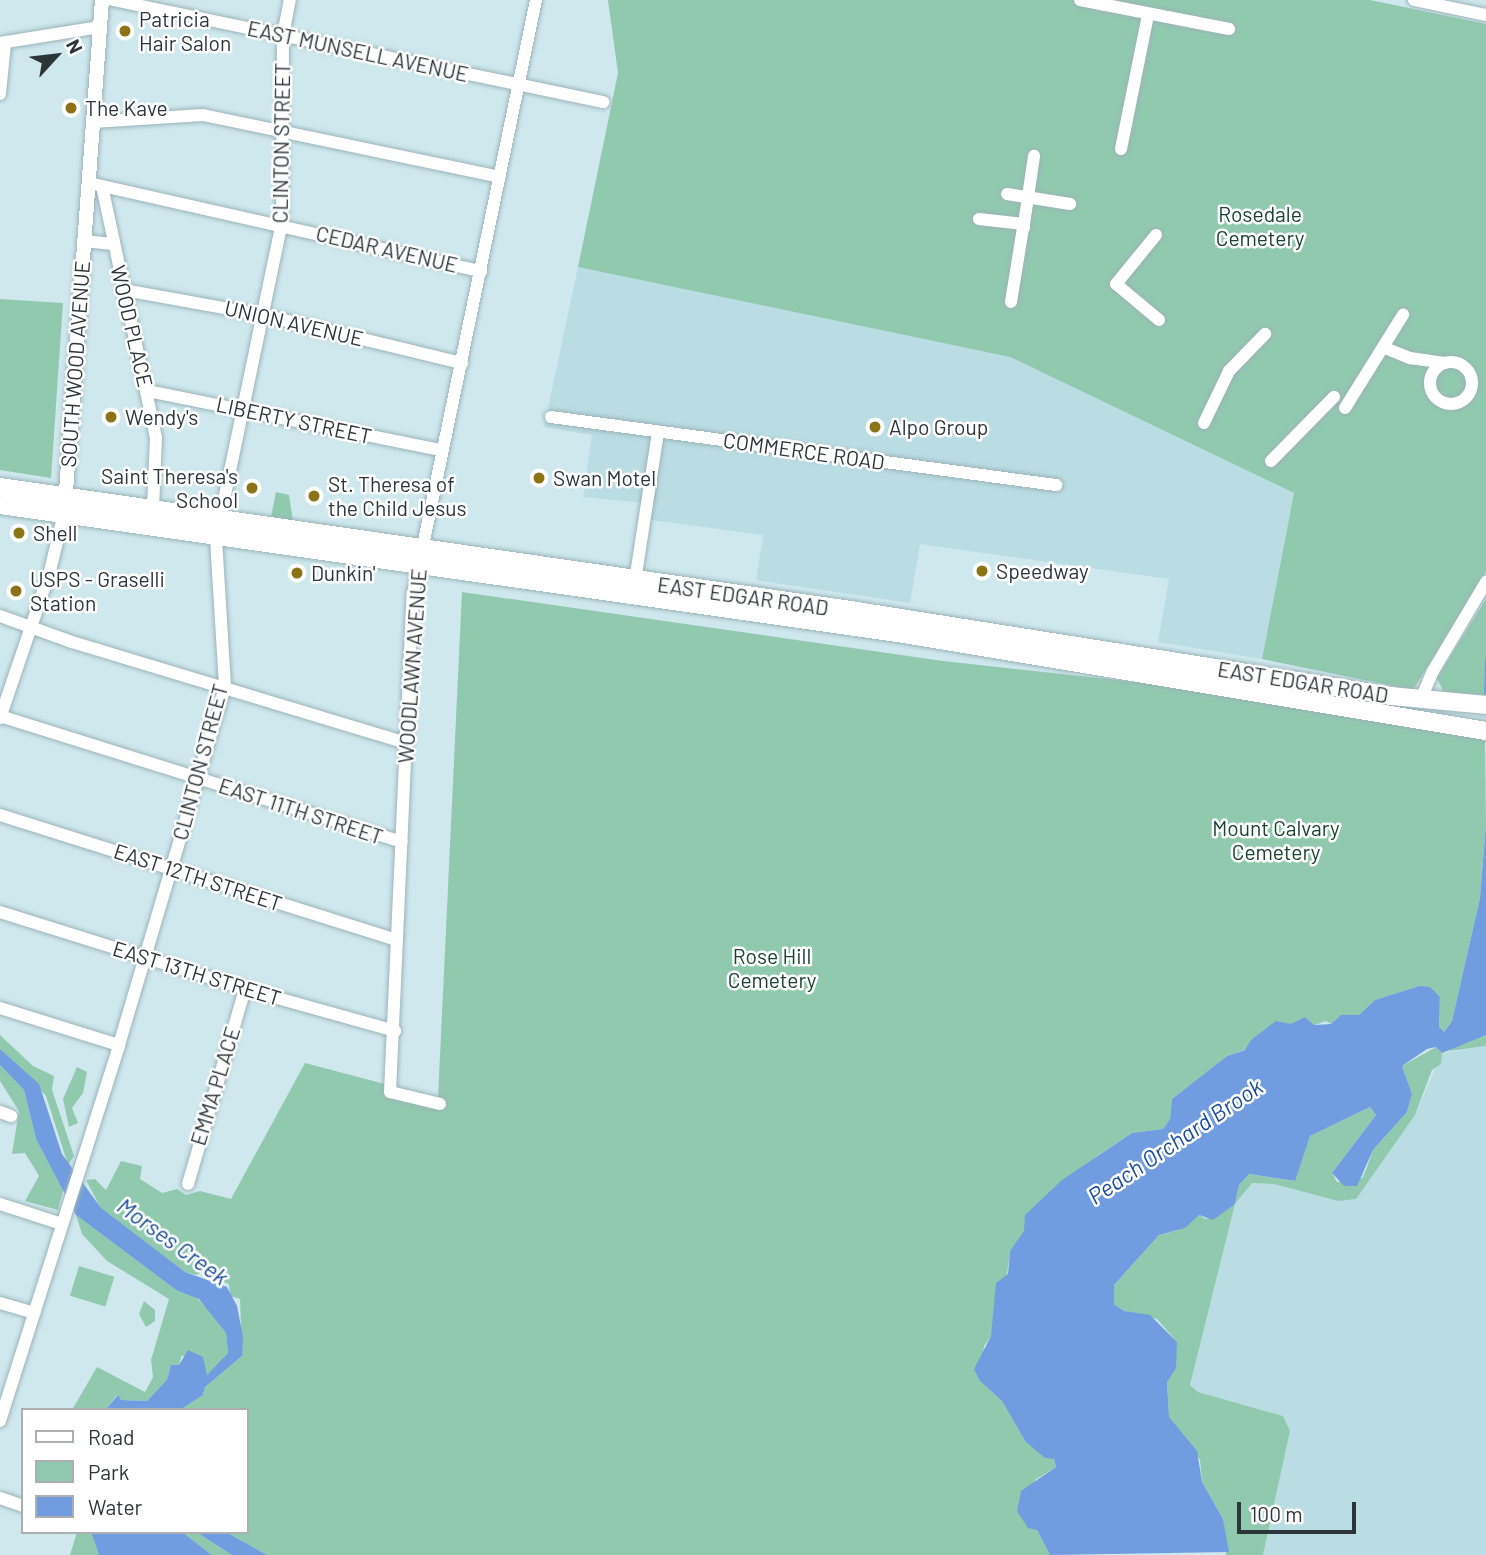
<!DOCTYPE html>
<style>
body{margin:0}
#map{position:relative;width:1486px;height:1555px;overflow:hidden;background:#cfe8ee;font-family:Barlow,sans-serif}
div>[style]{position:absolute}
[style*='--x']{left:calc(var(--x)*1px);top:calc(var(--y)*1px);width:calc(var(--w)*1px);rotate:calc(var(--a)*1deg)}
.built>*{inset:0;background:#badce3}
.green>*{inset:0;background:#91c9af;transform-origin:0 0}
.water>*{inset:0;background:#719cdf}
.stream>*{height:2.5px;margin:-1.25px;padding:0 1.25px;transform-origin:1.25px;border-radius:1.25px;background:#719cdf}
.roads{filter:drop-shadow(0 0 2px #9bb4b9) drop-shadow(0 0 2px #9bb4b9)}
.minor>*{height:12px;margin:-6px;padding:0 6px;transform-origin:6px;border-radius:6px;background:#fff}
.minor>.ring{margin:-6px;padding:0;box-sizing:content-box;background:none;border:12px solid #fff;border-radius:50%}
.major>*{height:14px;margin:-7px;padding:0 7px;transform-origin:7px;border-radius:7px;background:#fff}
.highway>*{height:18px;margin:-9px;padding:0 9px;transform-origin:9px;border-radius:9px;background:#fff}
.dots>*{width:19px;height:19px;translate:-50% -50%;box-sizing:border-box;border:4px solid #fff;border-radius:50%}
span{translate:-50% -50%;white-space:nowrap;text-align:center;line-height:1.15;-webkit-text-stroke:5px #fff;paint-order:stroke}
.poi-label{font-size:21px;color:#2c3638}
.left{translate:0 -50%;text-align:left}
.right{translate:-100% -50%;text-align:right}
.street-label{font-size:21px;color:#2c3638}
.park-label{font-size:21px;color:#184231}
.water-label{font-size:23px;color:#184b9a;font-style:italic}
.legend{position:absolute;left:21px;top:1408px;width:228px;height:126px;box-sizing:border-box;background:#fff;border:2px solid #abafaf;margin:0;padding:9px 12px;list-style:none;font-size:21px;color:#2c3638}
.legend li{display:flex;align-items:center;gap:14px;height:35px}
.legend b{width:35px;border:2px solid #abafaf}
.north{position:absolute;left:21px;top:21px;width:70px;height:70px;-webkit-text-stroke:5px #fff;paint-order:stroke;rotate:63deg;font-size:19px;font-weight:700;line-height:28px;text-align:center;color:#2c3638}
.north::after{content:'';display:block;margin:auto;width:24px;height:32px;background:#2c3638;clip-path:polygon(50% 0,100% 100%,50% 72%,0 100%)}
.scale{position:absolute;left:1237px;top:1502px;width:119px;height:32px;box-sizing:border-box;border:4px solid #2c3638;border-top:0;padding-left:9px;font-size:21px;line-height:24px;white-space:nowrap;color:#2c3638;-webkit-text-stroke:5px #fff;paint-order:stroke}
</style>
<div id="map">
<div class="built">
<i style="clip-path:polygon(578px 267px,1010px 357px,1294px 493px,1262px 659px,1158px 642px,1169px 579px,920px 544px,910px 603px,756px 580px,763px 535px,644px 519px,646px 503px,583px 497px,592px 435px,544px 427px)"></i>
<i style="clip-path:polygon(1486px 1046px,1486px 1555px,1263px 1555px,1290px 1431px,1283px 1416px,1198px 1392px,1190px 1385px,1235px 1204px,1252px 1183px,1274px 1184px,1338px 1201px,1415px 1115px,1442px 1053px)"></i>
</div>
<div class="green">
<i style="clip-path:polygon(608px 0,1370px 0,1486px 24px,1486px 572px,1413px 690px,1262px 659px,1294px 493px,1010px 357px,578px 267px,618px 73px)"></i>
<i style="clip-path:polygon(0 299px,63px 303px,51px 478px,0 470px)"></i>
<i style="clip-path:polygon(276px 492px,289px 495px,293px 521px,271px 517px)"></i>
<i style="clip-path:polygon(462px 592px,943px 661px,1154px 684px,1485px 739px,1486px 824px,1480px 898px,1452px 1021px,1443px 1033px,1439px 1027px,1440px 997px,1419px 986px,1375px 1000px,1359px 1015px,1341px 1015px,1331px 1024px,1326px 1021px,1227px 1056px,1172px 1099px,1170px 1119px,1163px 1129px,1132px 1133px,1096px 1157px,1010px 1251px,1007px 1275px,998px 1289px,991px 1336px,984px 1346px,980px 1381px,1002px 1401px,1025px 1441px,1054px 1459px,1056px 1467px,1035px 1480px,1037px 1530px,1050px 1555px,267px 1555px,226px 1532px,247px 1532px,247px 1410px,180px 1410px,203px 1395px,205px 1387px,242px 1356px,240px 1299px,230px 1296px,229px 1284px,212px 1277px,211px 1268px,196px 1275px,185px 1272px,101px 1209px,86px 1180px,95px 1179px,106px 1190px,121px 1161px,142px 1166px,140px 1179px,162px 1193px,177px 1189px,186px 1195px,200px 1191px,231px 1199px,305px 1063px,438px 1098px)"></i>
<i style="clip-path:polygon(1486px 599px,1486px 695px,1444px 693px,1437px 678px)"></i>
<i style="clip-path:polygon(0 1035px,33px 1066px,54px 1076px,52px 1090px,74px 1156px,68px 1165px,46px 1096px,0 1049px)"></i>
<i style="clip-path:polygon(1486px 1035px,1486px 1046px,1449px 1051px,1456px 1044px)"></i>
<i style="clip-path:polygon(1436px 1047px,1442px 1053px,1441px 1064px,1432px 1070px,1415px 1115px,1356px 1199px,1338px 1201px,1274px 1184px,1252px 1183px,1235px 1204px,1190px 1385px,1198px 1392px,1283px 1416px,1290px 1431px,1263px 1555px,1226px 1555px,1223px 1519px,1202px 1482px,1200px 1460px,1169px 1417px,1167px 1382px,1177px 1342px,1157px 1319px,1124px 1311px,1114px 1304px,1114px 1285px,1159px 1235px,1179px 1230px,1199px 1215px,1206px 1219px,1235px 1204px,1239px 1185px,1249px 1174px,1294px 1181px,1310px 1136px,1370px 1107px,1376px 1115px,1332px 1173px,1337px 1182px,1363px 1178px,1373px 1150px,1407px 1112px,1412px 1094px,1402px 1066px)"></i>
<i style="clip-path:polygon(0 1065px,24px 1090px,36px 1139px,63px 1190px,58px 1210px,25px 1201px,39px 1176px,25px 1153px,12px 1154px,19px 1111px,0 1081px)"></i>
<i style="clip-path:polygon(77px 1067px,87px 1072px,83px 1093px,72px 1108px,78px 1123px,69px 1127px,63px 1099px)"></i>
<i style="clip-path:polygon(76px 1215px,176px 1290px,194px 1295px,206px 1307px,226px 1333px,228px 1353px,210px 1373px,206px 1375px,182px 1355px,179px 1365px,171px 1365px,167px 1381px,147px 1401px,121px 1400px,117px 1395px,105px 1410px,72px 1410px,97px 1367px,145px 1392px,153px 1377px,151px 1360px,169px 1299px,107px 1261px,82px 1234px)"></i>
<i style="left:79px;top:1266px;width:37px;height:31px;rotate:17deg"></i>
<i style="clip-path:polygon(144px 1301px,155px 1310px,155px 1321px,146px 1327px,139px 1314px)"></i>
<i style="clip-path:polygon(77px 1532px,91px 1532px,99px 1555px,70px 1555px)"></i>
<i style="clip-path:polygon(182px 1532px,196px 1532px,232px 1555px,212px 1555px)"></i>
</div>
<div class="water">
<i style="clip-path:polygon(1486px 824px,1486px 1035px,1442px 1053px,1436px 1047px,1427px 1049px,1402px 1066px,1412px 1094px,1407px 1112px,1373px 1150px,1357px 1186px,1344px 1186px,1332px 1173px,1376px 1115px,1370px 1107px,1310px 1136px,1295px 1181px,1249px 1174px,1239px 1185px,1235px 1204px,1213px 1220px,1199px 1215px,1185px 1228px,1159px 1235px,1114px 1285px,1114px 1304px,1124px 1311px,1150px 1315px,1177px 1342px,1176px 1368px,1167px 1382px,1169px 1417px,1197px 1451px,1202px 1482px,1223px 1519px,1229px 1552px,1050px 1555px,1037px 1530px,1028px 1528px,1017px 1511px,1021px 1491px,1056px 1467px,1054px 1459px,1045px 1458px,1025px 1441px,1002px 1401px,980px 1381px,974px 1369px,991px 1336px,996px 1283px,1008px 1274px,1010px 1251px,1024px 1231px,1025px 1215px,1062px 1180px,1132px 1133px,1163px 1129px,1170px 1119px,1172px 1099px,1227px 1056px,1245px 1050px,1251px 1040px,1276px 1021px,1291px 1024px,1305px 1017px,1314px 1025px,1331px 1024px,1341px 1015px,1359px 1015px,1375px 1000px,1419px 986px,1430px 987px,1440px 997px,1439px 1027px,1444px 1032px,1452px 1021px,1480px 898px)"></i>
<i style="clip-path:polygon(0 1049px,39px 1084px,62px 1154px,101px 1208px,185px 1272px,227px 1287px,237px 1306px,243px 1337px,242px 1356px,205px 1387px,203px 1395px,180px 1410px,105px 1410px,118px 1395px,121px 1400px,147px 1401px,167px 1380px,171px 1365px,179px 1365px,188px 1350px,203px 1357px,207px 1375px,228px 1353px,226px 1333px,199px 1299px,176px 1290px,76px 1215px,36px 1139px,24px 1090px,0 1065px)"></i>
<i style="clip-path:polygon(91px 1532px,182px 1532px,212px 1555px,99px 1555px)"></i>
<i style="clip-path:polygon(196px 1532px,226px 1532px,267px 1555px,232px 1555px)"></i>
</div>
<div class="stream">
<i style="--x:1485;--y:693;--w:34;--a:-88"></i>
</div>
<div class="roads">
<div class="minor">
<i style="--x:113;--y:0;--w:501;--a:11.76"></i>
<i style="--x:1080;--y:0;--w:152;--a:11"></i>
<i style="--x:1414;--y:0;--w:74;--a:11.8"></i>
<i style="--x:0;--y:43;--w:101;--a:-9.1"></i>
<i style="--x:0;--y:94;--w:51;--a:-84.4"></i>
<i style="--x:93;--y:122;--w:110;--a:-3.6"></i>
<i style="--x:203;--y:115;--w:303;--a:11.8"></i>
<i style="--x:1121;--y:149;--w:137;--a:-78.6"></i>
<i style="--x:89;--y:183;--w:402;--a:12.7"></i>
<i style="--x:102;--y:186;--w:257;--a:77.9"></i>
<i style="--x:156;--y:437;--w:72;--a:92.4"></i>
<i style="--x:1007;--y:194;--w:64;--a:9"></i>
<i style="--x:979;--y:219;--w:45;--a:6.3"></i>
<i style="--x:1024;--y:224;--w:4;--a:90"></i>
<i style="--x:1024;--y:224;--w:69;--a:-81.6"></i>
<i style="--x:1156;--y:235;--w:63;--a:129.2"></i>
<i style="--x:1116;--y:284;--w:56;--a:39.9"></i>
<i style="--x:84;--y:241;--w:29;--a:6"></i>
<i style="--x:124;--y:290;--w:141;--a:10.2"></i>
<i style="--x:263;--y:315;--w:205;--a:13.6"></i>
<i style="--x:1011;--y:302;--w:75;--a:-80.8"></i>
<i style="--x:1385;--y:348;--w:27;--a:22"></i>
<i style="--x:1410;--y:358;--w:35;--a:8"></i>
<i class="ring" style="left:1430px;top:362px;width:30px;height:30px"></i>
<i style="--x:148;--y:391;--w:298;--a:11.4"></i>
<i style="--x:1345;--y:408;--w:110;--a:-58.1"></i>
<i style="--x:551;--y:417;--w:510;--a:7.67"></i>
<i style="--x:1204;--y:423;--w:58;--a:-64.3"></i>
<i style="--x:1229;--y:371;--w:52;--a:-45.8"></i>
<i style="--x:1271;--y:461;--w:90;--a:-45.5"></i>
<i style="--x:635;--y:581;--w:150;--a:-81.2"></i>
<i style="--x:0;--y:616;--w:77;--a:19.9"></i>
<i style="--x:72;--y:642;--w:350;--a:16.8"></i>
<i style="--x:1421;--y:699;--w:30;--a:-67"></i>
<i style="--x:1433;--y:671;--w:104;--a:-59.2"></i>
<i style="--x:0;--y:716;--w:421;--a:17.4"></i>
<i style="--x:0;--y:718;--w:155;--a:-71.2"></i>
<i style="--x:50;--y:571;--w:60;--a:-76.4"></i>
<i style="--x:0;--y:815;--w:415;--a:17.5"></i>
<i style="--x:0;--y:912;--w:257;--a:17.4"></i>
<i style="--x:245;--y:989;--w:156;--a:15.6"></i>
<i style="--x:0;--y:1008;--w:125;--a:17.3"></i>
<i style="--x:440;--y:1104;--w:51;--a:-166.5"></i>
<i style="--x:390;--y:1092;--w:499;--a:-87.4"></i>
<i style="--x:413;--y:594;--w:607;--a:-78.3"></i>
<i style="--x:0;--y:1112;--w:12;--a:20"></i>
<i style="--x:188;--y:1184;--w:203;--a:-73.7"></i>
<i style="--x:0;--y:1204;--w:65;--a:17.9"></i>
<i style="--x:0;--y:1303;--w:36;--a:16"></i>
<i style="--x:0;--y:1421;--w:394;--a:-72.4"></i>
<i style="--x:119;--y:1045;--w:374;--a:-73.5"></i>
<i style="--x:225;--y:686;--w:148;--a:-93.5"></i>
<i style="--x:216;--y:538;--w:322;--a:-78.2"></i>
<i style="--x:282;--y:223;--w:188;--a:-89.7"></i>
<i style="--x:283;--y:35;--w:36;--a:-79"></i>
<i style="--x:0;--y:1498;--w:24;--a:19"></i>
</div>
<div class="major">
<i style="--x:65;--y:505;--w:506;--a:-85.81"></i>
</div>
<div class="highway">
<i style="--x:0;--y:487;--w:866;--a:8.23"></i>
<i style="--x:857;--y:611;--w:541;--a:9.04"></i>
<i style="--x:1391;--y:696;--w:95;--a:5.4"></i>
<i style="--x:0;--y:505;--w:913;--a:8.12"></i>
<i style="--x:904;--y:634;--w:590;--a:9.46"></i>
</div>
</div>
<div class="dots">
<i style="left:125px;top:31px;background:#8c7316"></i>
<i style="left:71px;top:108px;background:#8c7316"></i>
<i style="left:111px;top:417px;background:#8c7316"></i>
<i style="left:875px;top:427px;background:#8c7316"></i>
<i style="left:539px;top:478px;background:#8c7316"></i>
<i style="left:252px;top:488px;background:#8c7316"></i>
<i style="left:314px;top:496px;background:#8c7316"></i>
<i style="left:19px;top:533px;background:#8c7316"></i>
<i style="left:982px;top:571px;background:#8c7316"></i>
<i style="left:297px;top:573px;background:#8c7316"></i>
<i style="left:16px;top:591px;background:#8c7316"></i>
</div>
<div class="poi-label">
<span class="left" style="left:139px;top:31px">Patricia<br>Hair Salon</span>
<span class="left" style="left:85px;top:108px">The Kave</span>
<span class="left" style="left:125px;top:417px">Wendy's</span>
<span class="left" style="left:889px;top:427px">Alpo Group</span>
<span class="right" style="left:238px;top:488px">Saint Theresa's<br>School</span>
<span class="left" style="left:553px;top:478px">Swan Motel</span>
<span class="left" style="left:328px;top:496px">St. Theresa of<br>the Child Jesus</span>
<span class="left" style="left:33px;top:533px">Shell</span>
<span class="left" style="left:996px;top:571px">Speedway</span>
<span class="left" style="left:311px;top:573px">Dunkin'</span>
<span class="left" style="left:30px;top:591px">USPS - Graselli<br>Station</span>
</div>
<div class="street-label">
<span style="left:358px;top:51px;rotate:12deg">EAST MUNSELL AVENUE</span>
<span style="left:281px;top:143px;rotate:-89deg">CLINTON STREET</span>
<span style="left:387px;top:249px;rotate:13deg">CEDAR AVENUE</span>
<span style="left:294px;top:323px;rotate:13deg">UNION AVENUE</span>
<span style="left:132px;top:326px;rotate:77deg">WOOD PLACE</span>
<span style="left:75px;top:364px;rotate:-86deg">SOUTH WOOD AVENUE</span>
<span style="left:294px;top:420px;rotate:12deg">LIBERTY STREET</span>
<span style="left:804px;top:451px;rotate:8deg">COMMERCE ROAD</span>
<span style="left:743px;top:596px;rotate:8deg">EAST EDGAR ROAD</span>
<span style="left:412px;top:666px;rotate:-86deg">WOODLAWN AVENUE</span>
<span style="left:1303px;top:682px;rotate:9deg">EAST EDGAR ROAD</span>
<span style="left:200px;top:762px;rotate:-75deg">CLINTON STREET</span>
<span style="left:301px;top:811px;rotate:18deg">EAST 11TH STREET</span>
<span style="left:198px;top:877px;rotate:18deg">EAST 12TH STREET</span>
<span style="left:197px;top:973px;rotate:17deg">EAST 13TH STREET</span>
<span style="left:215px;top:1086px;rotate:-73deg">EMMA PLACE</span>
</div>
<div class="park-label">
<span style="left:1260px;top:226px">Rosedale<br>Cemetery</span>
<span style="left:1276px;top:840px">Mount Calvary<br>Cemetery</span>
<span style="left:772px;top:968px">Rose Hill<br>Cemetery</span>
</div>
<div class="water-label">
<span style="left:1175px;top:1141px;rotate:-34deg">Peach Orchard Brook</span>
<span style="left:173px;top:1241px;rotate:36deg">Morses Creek</span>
</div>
<ul class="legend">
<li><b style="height:9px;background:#fff"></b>Road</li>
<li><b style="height:19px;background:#91c9af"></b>Park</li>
<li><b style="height:19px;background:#719cdf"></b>Water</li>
</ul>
<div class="north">N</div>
<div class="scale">100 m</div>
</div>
